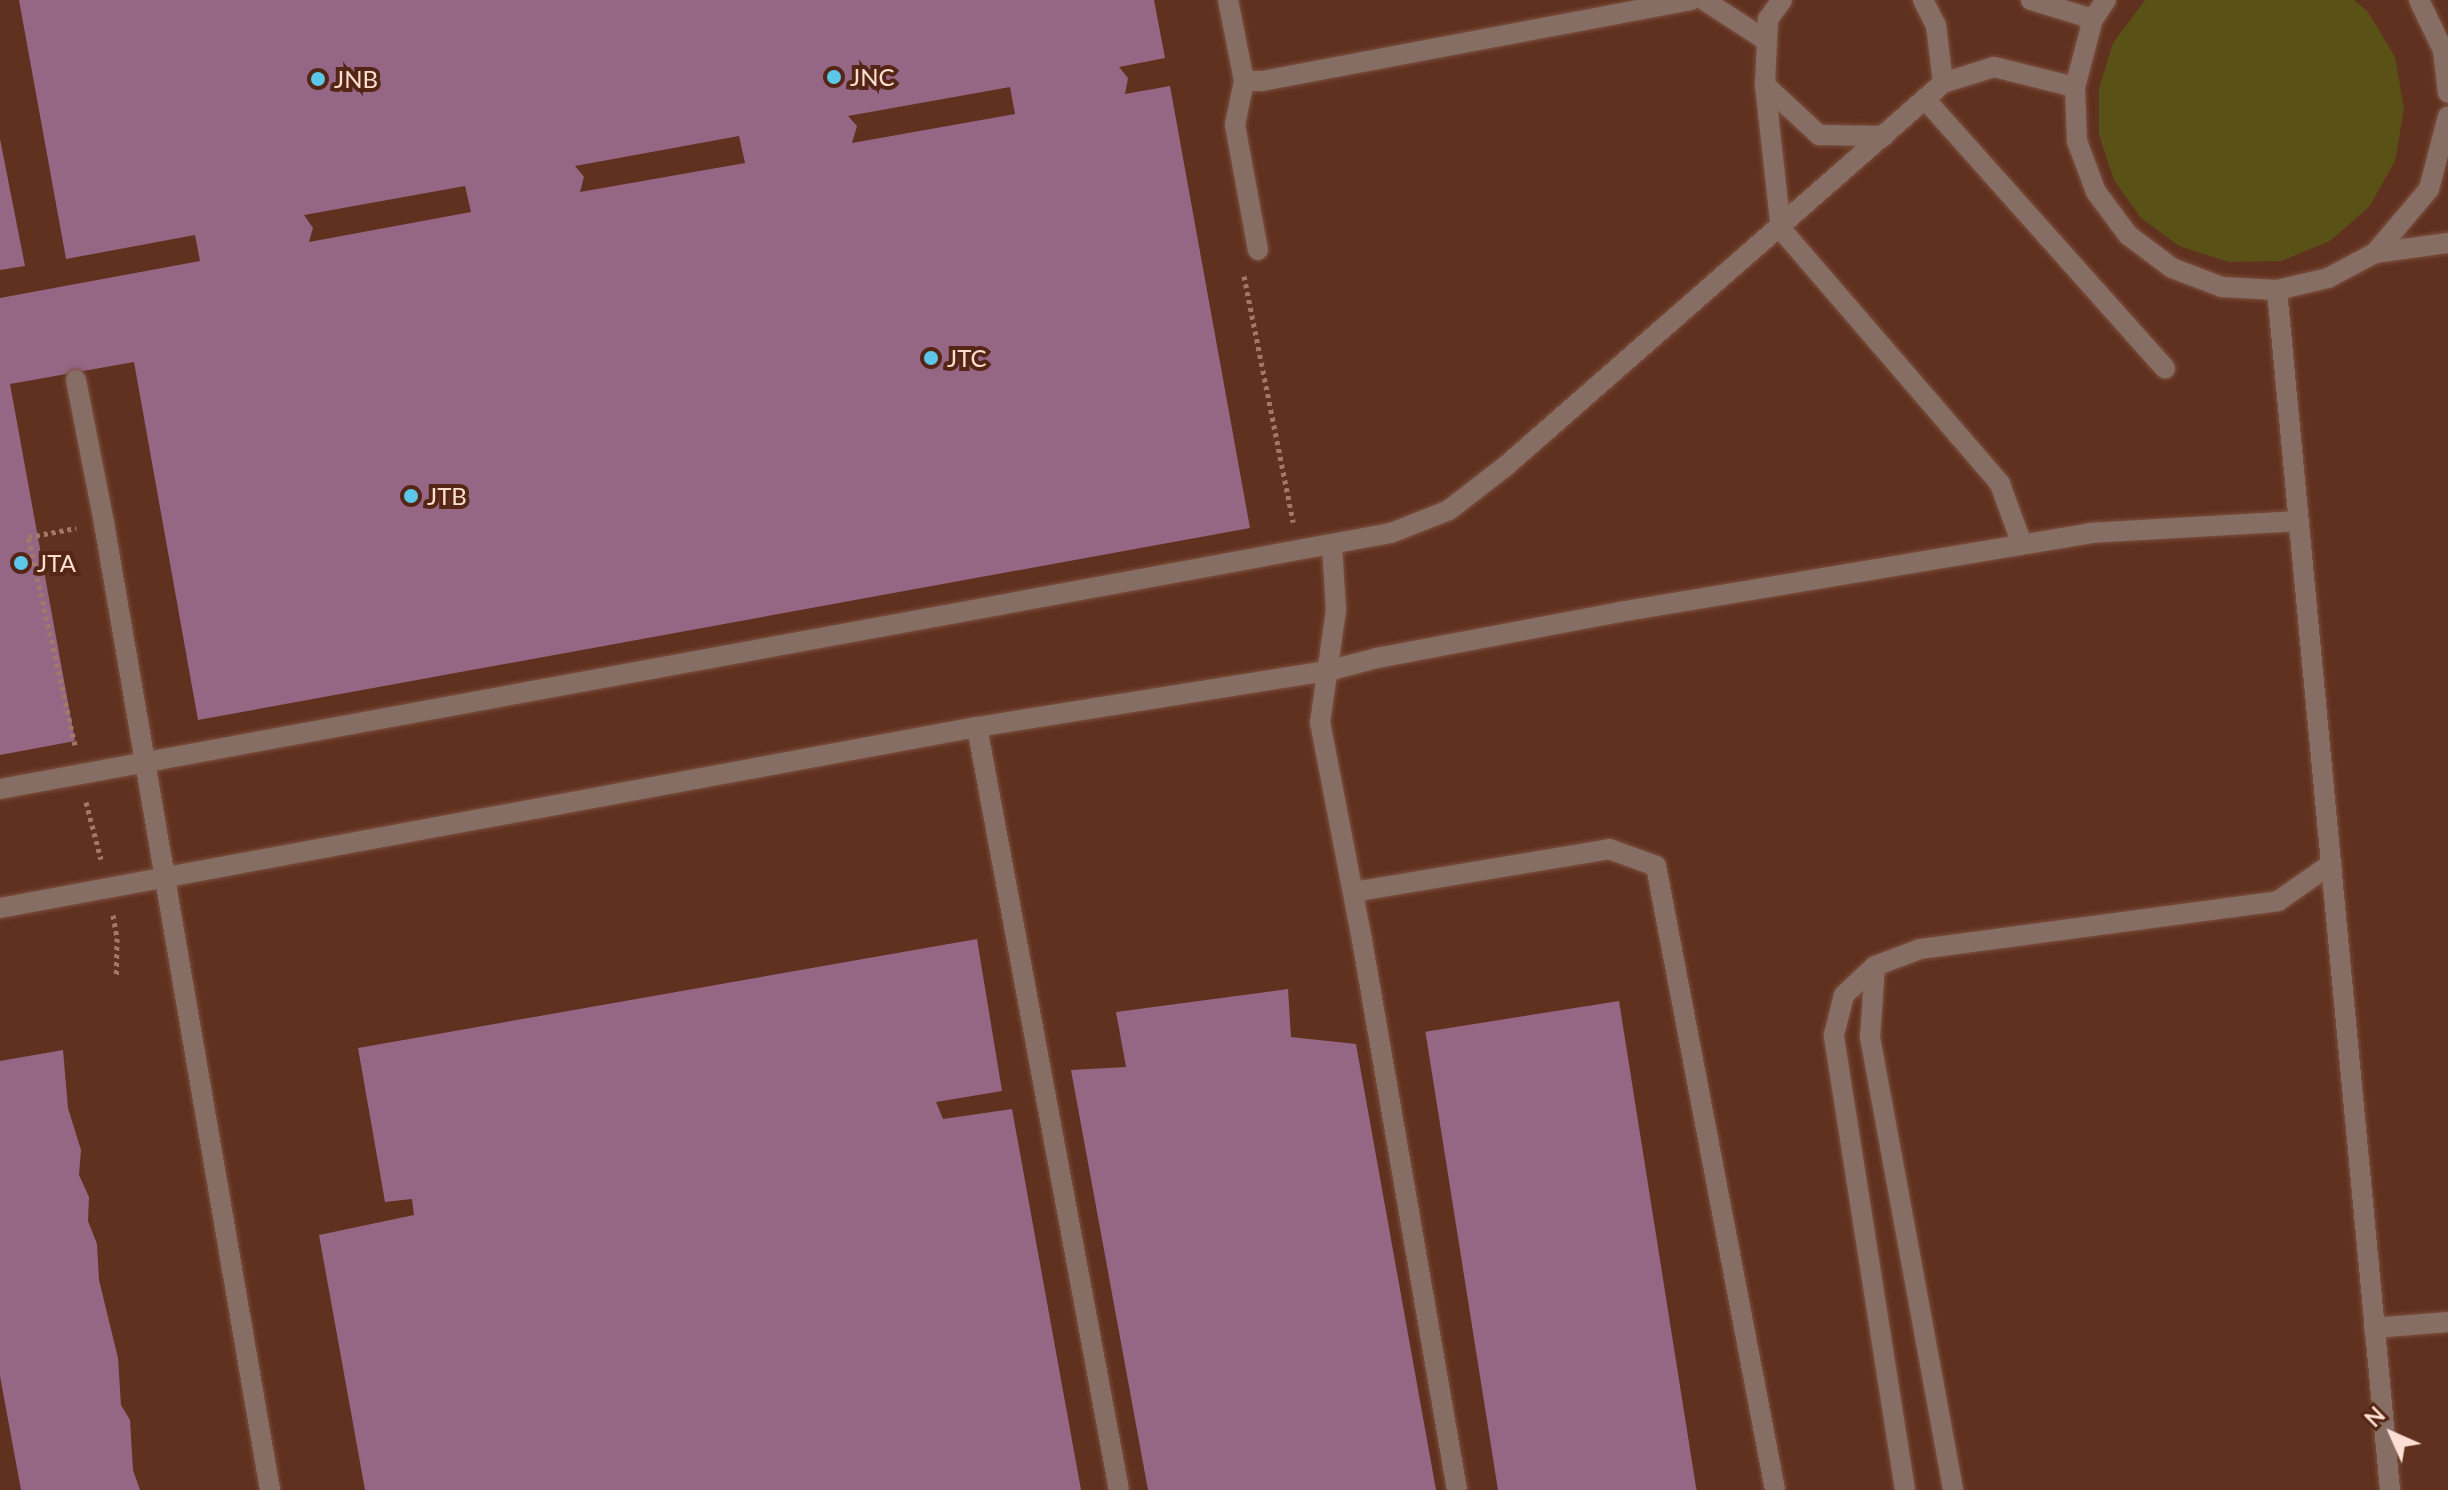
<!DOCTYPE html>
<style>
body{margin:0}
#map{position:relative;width:2448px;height:1490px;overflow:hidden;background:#60311f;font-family:Lato,sans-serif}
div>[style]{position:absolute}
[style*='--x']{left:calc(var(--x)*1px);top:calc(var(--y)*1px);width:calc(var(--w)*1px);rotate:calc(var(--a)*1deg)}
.green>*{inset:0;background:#5a5117}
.building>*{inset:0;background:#966685;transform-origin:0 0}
.path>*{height:5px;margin-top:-2.5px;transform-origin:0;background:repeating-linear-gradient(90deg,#a1796a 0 4px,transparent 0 8px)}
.roads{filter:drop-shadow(0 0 2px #7c503f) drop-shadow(0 0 2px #7c503f)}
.minor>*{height:20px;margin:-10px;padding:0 10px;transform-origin:10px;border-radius:10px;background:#866e65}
.dots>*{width:22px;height:22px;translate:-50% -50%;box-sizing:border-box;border:4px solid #552615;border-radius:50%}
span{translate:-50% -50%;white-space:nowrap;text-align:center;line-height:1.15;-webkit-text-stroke:8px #552615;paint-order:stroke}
.poi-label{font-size:24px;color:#fcded3}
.left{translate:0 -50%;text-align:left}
.north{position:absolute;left:2352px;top:1394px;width:80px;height:80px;-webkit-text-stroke:6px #552615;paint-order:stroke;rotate:315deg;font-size:22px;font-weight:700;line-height:32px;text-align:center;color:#fcded3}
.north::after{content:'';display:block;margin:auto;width:28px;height:36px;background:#fcded3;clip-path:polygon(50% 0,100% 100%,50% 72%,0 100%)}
</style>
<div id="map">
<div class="green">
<i style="clip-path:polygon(2145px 0,2354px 0,2368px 12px,2395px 57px,2404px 109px,2395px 161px,2369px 207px,2330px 241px,2281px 261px,2229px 262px,2179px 246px,2141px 218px,2114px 180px,2099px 135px,2099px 88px,2113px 43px)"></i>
</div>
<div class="building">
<i style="clip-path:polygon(evenodd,19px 0,1154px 0,1165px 58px,1119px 67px,1128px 78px,1125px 94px,1170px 86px,1250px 528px,198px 720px,134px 362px,10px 384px,75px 741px,0 755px,0 298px,200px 261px,195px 235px,66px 259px,19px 0,1010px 87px,1015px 114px,852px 143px,857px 126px,848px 116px,1010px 87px,19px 0,739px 136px,745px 163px,580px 192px,584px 177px,575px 166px,739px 136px,19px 0,465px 186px,471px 212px,309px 242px,313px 228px,304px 215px,465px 186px)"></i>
<i style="clip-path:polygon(0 139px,25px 266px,0 270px)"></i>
<i style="clip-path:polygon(977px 939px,1002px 1091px,936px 1102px,943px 1119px,1012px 1109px,1081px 1490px,365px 1490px,319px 1235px,414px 1215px,412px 1199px,385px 1202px,358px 1048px)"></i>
<i style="clip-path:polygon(1288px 989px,1291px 1037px,1356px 1044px,1436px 1490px,1148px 1490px,1071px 1070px,1126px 1067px,1116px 1012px)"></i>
<i style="left:1619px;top:1001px;width:496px;height:196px;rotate:81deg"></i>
<i style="clip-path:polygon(63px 1050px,68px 1108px,81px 1150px,79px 1175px,89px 1197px,88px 1221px,97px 1244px,99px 1280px,118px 1358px,121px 1405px,130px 1420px,133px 1470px,140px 1490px,21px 1490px,0 1376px,0 1061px)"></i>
</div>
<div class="path">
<i style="--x:1244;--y:276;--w:251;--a:78.7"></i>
<i style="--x:75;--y:745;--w:213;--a:-102.7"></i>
<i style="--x:28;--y:537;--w:49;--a:-10.6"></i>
<i style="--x:86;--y:802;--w:59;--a:75.3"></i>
<i style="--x:113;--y:915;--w:23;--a:80"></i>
<i style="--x:117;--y:938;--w:39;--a:91"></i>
</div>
<div class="roads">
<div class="minor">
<i style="--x:1228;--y:0;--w:83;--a:78.8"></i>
<i style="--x:1244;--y:81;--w:18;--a:0"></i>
<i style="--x:1262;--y:81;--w:436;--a:-10.7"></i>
<i style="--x:1704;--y:0;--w:75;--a:33.1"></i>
<i style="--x:1782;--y:0;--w:24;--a:126"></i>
<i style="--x:1768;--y:19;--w:66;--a:92.6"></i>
<i style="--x:1765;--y:85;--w:145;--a:83.7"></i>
<i style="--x:1781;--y:229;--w:336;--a:49.3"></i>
<i style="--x:2000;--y:484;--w:64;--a:69.9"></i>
<i style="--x:1923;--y:0;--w:28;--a:63"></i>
<i style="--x:1936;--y:25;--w:58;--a:83.1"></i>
<i style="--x:2031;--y:0;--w:65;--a:17"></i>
<i style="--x:2106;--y:0;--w:23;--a:124"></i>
<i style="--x:2093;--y:19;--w:70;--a:104.8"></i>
<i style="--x:2075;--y:87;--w:54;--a:87.9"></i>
<i style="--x:2077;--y:141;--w:54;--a:69.6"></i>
<i style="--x:2096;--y:192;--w:54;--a:53.3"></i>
<i style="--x:2128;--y:235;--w:55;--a:36.9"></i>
<i style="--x:2172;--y:268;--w:53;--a:20.8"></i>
<i style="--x:2222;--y:287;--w:55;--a:3.1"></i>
<i style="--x:2277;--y:290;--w:52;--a:-13.2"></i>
<i style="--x:2328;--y:278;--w:53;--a:-28"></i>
<i style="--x:2375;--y:253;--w:84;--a:-49.8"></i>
<i style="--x:2429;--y:189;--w:75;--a:-75.4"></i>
<i style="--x:2419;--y:0;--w:55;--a:64.4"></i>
<i style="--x:2443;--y:50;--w:43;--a:83.4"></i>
<i style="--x:1244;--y:81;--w:45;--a:101.6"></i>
<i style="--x:1235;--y:125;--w:127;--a:79.6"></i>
<i style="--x:1765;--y:85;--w:74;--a:42.8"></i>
<i style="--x:1819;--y:135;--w:65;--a:0.9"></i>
<i style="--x:1925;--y:99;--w:361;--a:48.3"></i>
<i style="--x:2375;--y:253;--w:74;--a:-7.8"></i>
<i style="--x:2277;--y:290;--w:1205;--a:84.62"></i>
<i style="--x:76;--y:380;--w:146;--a:78.9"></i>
<i style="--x:104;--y:523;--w:981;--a:80.26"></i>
<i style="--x:1332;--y:545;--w:65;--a:86.5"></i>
<i style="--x:1336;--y:610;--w:113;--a:98.1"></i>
<i style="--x:1320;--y:722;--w:222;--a:79.1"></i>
<i style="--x:1362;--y:940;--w:558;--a:80.2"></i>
<i style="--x:977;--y:727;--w:776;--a:79.46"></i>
<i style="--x:0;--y:789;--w:1414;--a:-10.43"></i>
<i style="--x:1391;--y:533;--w:62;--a:-21.6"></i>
<i style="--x:1449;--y:510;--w:73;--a:-37.8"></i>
<i style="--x:1507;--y:465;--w:580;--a:-41.22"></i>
<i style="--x:1943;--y:83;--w:53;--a:-17.4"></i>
<i style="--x:1994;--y:67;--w:83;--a:13.9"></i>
<i style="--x:1353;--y:892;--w:260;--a:-9.5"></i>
<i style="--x:1609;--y:849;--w:50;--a:19.9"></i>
<i style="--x:1656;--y:866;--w:635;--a:79.2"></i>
<i style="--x:0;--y:908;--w:994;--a:-10.5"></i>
<i style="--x:977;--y:727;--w:355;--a:-9.1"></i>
<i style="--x:1328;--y:671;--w:51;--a:-14.9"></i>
<i style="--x:1377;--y:658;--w:247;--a:-10.7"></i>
<i style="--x:1620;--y:612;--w:477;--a:-9.5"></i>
<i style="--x:2090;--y:533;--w:208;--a:-3.3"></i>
<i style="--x:1875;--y:966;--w:71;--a:94"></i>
<i style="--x:1870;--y:1037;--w:461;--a:79.6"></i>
<i style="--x:2374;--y:1328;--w:74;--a:-4.6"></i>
<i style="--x:1905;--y:1490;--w:461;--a:-98.9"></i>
<i style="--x:1834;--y:1035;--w:41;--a:-76"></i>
<i style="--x:1844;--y:995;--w:42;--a:-43.1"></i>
<i style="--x:1875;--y:966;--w:48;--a:-20.7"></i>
<i style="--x:1920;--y:949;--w:361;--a:-7.6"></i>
<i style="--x:2278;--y:901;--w:65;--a:-34.9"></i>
</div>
</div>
<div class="dots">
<i style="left:834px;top:77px;background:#5cc7e8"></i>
<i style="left:318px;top:79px;background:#5cc7e8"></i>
<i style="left:931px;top:358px;background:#5cc7e8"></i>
<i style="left:411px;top:496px;background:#5cc7e8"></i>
<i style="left:21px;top:563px;background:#5cc7e8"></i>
</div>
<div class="poi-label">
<span class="left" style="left:850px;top:77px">JNC</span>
<span class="left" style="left:334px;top:79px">JNB</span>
<span class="left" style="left:947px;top:358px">JTC</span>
<span class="left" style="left:427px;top:496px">JTB</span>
<span class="left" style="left:37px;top:563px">JTA</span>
</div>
<div class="north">N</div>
</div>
